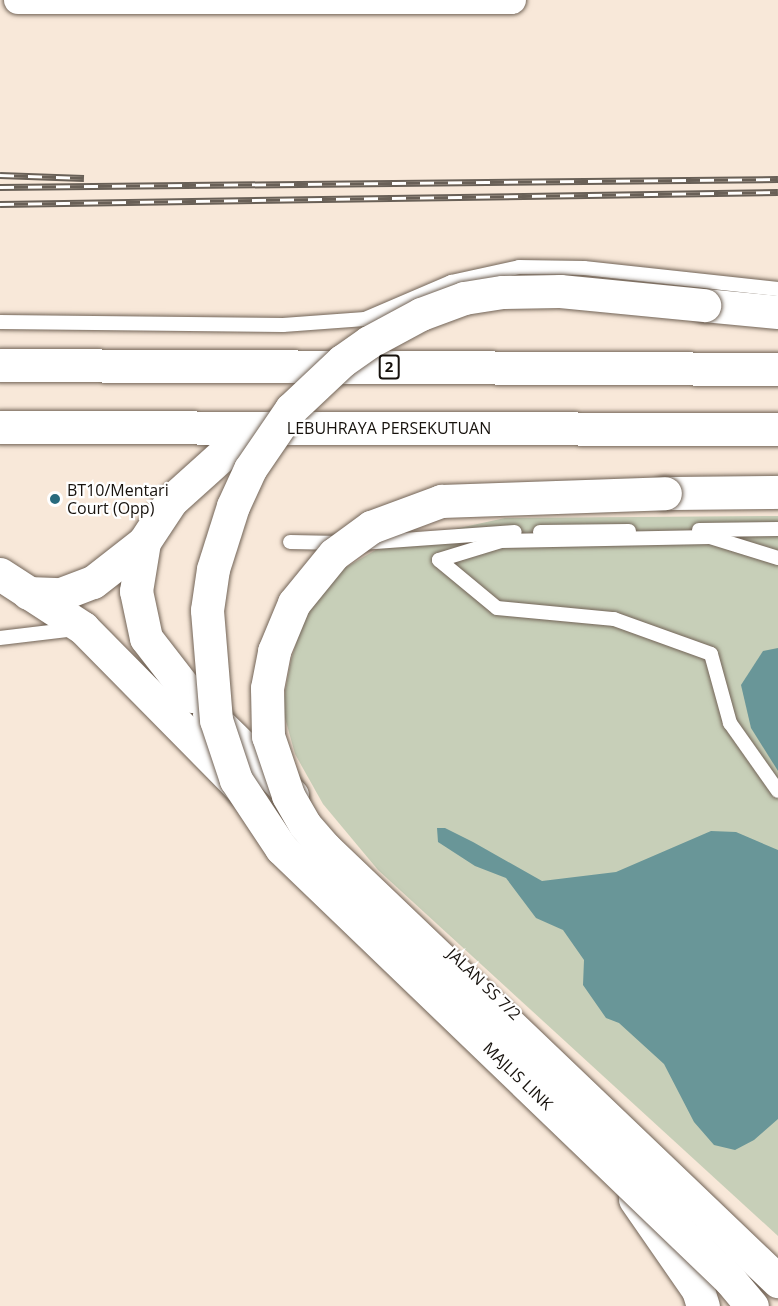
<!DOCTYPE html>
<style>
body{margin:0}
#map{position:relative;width:778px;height:1306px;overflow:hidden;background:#f8e8d9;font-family:"Open Sans",sans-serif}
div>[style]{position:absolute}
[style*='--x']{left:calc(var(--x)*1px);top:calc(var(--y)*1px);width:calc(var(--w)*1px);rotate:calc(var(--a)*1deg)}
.green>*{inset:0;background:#c7cfb8}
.water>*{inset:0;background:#699698}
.roads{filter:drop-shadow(0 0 2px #716356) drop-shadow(0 0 2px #716356)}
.lane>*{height:14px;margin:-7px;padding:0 7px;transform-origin:7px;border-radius:7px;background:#fff}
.street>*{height:28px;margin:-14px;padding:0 14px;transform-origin:14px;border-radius:14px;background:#fff}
.secondary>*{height:33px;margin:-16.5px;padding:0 16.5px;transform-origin:16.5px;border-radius:16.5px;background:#fff}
.highway>*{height:33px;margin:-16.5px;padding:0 16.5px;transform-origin:16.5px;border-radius:16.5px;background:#fff}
.rail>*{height:7px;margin-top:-3.5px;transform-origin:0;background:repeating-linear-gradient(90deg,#fff 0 14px,#696057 0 28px);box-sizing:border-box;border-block:2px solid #696057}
.bridges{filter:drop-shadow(0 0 2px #716356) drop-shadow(0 0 2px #716356)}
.secondary-bridge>*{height:33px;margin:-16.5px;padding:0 16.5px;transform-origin:16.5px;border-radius:16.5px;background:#fff}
.highway-bridge>*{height:33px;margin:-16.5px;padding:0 16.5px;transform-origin:16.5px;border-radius:16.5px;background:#fff}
.dots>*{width:16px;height:16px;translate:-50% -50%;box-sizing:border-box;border:3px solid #fff;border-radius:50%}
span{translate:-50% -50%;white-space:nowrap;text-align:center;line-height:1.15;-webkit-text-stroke:4.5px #fff;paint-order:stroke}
.shield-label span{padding:2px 4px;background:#fff;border:2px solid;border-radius:4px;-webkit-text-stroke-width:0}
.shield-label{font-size:15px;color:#17120d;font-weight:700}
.street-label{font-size:16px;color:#17120d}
.poi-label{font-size:16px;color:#17120d}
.left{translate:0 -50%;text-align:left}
</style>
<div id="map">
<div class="green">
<i style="clip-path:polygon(778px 516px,778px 1236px,378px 870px,323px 804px,295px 754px,282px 707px,291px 660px,304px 618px,343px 569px,386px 544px,505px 518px)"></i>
</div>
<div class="water">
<i style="clip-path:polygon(778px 648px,778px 771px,751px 728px,741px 685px,763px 651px)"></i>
<i style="clip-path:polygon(437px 828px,445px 828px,473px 842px,542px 881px,616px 872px,711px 831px,736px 832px,778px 850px,778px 1119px,754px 1140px,735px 1150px,714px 1145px,694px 1122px,664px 1064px,619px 1023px,606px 1018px,583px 985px,584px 960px,563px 930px,536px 918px,506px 878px,475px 866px,438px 842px)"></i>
</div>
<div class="roads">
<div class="lane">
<i style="--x:0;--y:322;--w:283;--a:0.6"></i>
<i style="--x:283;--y:325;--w:82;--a:-4.2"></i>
<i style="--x:365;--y:319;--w:94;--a:-23.3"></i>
<i style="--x:451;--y:282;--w:70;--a:-12.4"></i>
<i style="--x:519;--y:267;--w:65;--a:0.9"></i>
<i style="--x:584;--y:268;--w:195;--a:6.2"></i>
<i style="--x:699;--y:530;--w:79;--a:-0.7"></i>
<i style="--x:540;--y:532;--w:89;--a:-0.6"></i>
<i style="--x:290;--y:542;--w:51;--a:1.1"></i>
<i style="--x:361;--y:543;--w:154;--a:-4.1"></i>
<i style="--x:778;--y:558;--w:71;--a:-162.8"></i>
<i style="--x:710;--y:537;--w:209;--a:178.9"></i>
<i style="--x:501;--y:541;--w:65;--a:163"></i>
<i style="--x:439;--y:560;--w:75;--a:39.6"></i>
<i style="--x:497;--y:608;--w:118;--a:5.4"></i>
<i style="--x:614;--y:619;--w:103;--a:19.8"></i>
<i style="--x:711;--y:654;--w:72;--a:74.6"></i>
<i style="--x:730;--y:723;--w:83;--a:54.8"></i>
<i style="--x:0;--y:638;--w:76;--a:-6.8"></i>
</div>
<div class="street">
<i style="--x:18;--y:0;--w:494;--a:0"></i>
</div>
<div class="secondary">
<i style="--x:0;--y:574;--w:99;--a:33"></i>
<i style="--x:83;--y:628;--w:226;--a:45.4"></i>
<i style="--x:209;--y:714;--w:116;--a:44.3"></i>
<i style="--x:635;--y:1199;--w:111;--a:55.3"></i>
<i style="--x:698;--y:1290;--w:17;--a:73"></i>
</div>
<div class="highway">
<i style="--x:704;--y:305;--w:74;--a:5.4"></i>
<i style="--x:0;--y:365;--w:778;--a:0.29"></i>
<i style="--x:0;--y:427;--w:778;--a:0.15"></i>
<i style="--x:665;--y:493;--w:113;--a:-0.5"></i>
<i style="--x:28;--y:593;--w:33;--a:2"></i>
<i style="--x:61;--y:594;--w:34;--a:-21"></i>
<i style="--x:93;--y:582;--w:65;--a:-38.1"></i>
<i style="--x:191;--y:696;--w:73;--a:-127.8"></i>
<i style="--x:146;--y:638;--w:48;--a:-102"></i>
<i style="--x:136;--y:591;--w:50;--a:-80.7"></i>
<i style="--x:144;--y:542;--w:49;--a:-56.6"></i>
<i style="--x:171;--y:501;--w:108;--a:-42"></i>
</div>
</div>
<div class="rail">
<i style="--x:0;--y:175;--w:84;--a:2"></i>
<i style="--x:0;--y:187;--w:778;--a:-0.59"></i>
<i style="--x:0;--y:204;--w:778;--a:-0.88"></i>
</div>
<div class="bridges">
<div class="secondary-bridge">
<i style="--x:305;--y:825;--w:30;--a:49"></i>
<i style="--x:325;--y:848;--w:627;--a:43.71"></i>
<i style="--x:281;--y:848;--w:623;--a:43.89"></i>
<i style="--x:730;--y:1280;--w:34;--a:50"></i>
</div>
<div class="highway-bridge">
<i style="--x:305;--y:825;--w:34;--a:-120"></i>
<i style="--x:288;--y:795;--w:62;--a:-108.7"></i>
<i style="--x:268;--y:736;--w:48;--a:-91.2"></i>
<i style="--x:267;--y:688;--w:38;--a:-79"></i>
<i style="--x:274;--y:651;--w:52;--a:-67.4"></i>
<i style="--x:294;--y:603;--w:63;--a:-50.8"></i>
<i style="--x:334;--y:554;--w:46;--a:-36.1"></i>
<i style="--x:371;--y:527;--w:75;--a:-20.4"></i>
<i style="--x:441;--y:501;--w:224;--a:-2"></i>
<i style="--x:281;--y:848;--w:82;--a:-123.5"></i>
<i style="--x:236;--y:780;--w:63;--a:-108.4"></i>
<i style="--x:216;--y:720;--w:110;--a:-94.7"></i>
<i style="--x:207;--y:610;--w:41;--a:-81.7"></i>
<i style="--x:213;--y:569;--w:66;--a:-72.4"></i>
<i style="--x:233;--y:506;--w:41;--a:-65.3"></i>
<i style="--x:250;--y:469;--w:73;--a:-55.7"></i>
<i style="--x:291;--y:409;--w:70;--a:-43.3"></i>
<i style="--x:342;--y:361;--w:33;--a:-35"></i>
<i style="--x:369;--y:342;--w:59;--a:-28.3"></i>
<i style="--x:421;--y:314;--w:46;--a:-20.4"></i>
<i style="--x:464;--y:298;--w:39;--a:-9"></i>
<i style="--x:503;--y:292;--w:57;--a:-1"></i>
<i style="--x:560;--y:291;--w:145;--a:5.6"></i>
</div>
</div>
<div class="dots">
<i style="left:55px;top:499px;background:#286a7d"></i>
</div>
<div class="shield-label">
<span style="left:389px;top:367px">2</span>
</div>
<div class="street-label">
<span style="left:389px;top:428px">LEBUHRAYA PERSEKUTUAN</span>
<span style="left:484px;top:984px;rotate:44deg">JALAN SS 7/2</span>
<span style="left:518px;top:1076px;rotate:44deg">MAJLIS LINK</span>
</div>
<div class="poi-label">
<span class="left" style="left:67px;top:499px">BT10/Mentari<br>Court (Opp)</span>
</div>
</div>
